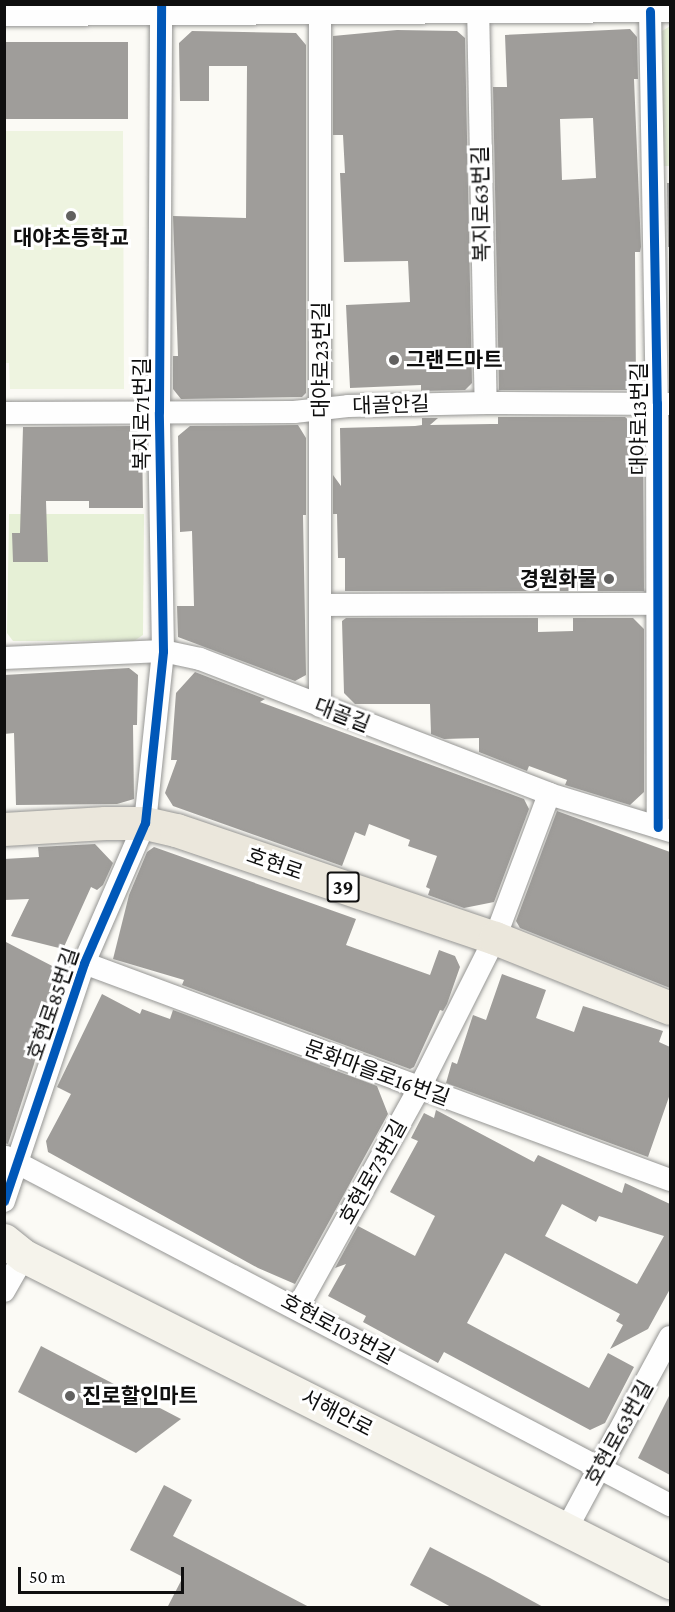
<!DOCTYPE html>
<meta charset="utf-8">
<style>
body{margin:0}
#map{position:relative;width:675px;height:1612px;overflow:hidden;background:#fbfaf5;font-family:"Crimson Pro","Noto Sans KR",serif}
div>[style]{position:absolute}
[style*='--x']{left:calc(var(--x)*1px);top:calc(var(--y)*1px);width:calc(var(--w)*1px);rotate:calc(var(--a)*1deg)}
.green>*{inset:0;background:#e6f0d6}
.pitch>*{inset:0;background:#eef4e0}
.building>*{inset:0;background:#9f9d9a;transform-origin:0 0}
.roads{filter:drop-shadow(0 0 2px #959593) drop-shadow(0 0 2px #959593)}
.minor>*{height:22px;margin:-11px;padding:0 11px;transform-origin:11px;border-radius:11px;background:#fefefe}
.secondary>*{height:33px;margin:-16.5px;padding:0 16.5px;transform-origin:16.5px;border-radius:16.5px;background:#f5f3eb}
.primary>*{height:33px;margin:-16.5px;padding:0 16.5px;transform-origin:16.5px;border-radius:16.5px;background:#ebe7dc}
.cycleway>*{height:9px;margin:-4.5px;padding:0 4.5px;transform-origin:4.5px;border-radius:4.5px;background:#0057b8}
.dots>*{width:16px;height:16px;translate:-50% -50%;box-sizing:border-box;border:3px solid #fff;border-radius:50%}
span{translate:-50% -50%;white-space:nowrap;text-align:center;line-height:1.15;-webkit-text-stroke:6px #fff;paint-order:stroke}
.shield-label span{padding:2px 4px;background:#fff;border:2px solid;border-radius:4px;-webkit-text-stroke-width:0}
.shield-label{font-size:20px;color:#0f0f0f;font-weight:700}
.street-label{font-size:21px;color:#0f0f0f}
.poi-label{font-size:21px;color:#0f0f0f;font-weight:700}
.left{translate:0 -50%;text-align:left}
.right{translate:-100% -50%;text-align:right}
.frame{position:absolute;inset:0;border:6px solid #0f0f0f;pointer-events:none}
.scale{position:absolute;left:18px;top:1567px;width:166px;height:27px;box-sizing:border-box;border:3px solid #0f0f0f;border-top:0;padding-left:8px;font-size:18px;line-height:21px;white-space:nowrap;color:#0f0f0f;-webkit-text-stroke:4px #fff;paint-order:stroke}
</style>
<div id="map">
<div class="green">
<i style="clip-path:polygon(670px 26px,670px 166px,663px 166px,659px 33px)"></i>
<i style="clip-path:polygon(9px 514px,144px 514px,143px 635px,134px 641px,13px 641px,7px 633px)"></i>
</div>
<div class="pitch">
<i style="clip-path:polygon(5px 131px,123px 131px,124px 389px,10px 389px,9px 363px,4px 363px)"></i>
</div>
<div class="building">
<i style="clip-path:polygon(evenodd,630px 29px,637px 37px,638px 79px,634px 79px,641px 247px,640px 252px,635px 252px,636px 385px,632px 390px,499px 390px,493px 87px,507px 87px,505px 35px,630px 29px,593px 118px,596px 178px,562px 180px,560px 119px,593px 118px)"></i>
<i style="clip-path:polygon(397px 30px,457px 31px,465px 38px,472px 383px,465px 390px,421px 391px,421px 385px,350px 388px,346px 305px,410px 302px,408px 261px,344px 262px,340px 173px,345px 173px,343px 135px,333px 135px,333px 36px)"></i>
<i style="clip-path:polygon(192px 31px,296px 33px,306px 45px,306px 393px,302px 397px,181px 399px,173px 389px,173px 356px,178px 356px,173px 216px,246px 218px,247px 66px,209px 66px,209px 101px,180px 101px,179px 43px)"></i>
<i style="left:6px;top:42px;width:122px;height:77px"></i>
<i style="clip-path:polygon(667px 183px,670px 183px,670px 247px,668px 247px)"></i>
<i style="clip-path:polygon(498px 417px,625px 417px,643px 433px,644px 591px,345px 591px,345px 558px,338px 558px,337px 514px,333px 514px,333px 475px,341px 486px,340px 428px,415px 426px,422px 425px,422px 418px,438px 418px,430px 425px,491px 424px,498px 424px)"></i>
<i style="clip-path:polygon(298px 425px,306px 438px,306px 515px,303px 515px,306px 675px,295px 681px,178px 637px,177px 606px,194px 606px,192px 531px,180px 532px,178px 436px,190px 426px)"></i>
<i style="clip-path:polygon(132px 426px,142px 436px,143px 508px,89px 508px,89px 501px,46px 501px,48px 562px,13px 562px,12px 533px,20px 533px,23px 427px)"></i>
<i style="clip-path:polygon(346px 618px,538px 618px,538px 632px,573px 631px,573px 618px,633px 618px,644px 629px,644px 792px,630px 805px,565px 785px,567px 780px,529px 766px,527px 771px,479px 752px,479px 738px,444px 739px,431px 734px,430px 704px,355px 704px,344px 693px,342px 621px)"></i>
<i style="clip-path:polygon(129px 668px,138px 675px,137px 725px,133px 725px,134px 799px,117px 804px,16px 805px,14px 733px,4px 734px,4px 675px)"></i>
<i style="clip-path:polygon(195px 672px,265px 699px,260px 702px,524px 799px,529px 809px,494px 902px,464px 908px,428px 895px,430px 889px,426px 887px,437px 856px,408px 846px,410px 840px,369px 824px,365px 836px,355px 832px,342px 866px,173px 806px,165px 793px,177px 760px,171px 760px,176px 693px)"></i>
<i style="clip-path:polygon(557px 811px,670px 852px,670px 988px,520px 928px,516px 921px)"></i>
<i style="clip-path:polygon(95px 844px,113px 863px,103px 885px,97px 890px,91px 887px,63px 949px,11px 936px,29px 899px,4px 900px,4px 859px,39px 857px,38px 847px)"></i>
<i style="clip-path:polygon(154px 847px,356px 919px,346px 945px,430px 975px,439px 950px,455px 956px,460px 967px,447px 1004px,443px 1011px,440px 1010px,414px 1067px,410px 1069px,182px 985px,184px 980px,113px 959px,129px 895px,147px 852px)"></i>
<i style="clip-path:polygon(4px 941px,58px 969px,34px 1064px,8px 1144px,4px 1143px)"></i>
<i style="clip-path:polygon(502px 974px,546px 990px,536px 1018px,574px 1032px,583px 1006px,663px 1031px,659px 1042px,670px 1047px,670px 1094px,648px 1157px,446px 1083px,452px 1062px,457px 1064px,473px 1015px,486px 1020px)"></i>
<i style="clip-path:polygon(102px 994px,140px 1014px,142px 1009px,170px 1019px,173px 1010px,377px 1086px,388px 1114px,295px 1284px,258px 1268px,48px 1152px,46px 1141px,71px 1094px,57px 1087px)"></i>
<i style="clip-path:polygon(evenodd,436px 1110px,534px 1162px,538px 1155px,622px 1193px,625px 1183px,670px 1204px,670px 1289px,648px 1329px,610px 1349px,623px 1325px,616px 1321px,620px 1314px,505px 1253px,467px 1323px,589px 1388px,608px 1353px,634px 1367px,605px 1423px,590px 1430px,444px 1352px,438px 1363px,363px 1322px,366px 1316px,328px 1296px,346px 1264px,335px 1268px,358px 1226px,415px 1256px,435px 1216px,390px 1192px,418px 1141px,411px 1138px,424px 1113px,434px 1118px,436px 1110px,562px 1204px,596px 1222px,599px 1216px,664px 1236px,637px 1284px,545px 1236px,562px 1204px)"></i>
<i style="clip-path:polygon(41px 1346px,181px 1419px,136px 1453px,18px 1392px)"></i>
<i style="clip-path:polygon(670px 1394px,670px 1475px,638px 1458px)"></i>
<i style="clip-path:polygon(164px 1485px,192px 1500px,173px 1536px,311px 1608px,167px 1608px,183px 1577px,130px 1550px)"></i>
<i style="clip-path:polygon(430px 1547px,490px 1578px,545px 1608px,453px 1608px,410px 1585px)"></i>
</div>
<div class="roads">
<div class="minor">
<i style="--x:478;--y:4;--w:399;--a:88.9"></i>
<i style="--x:650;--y:11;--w:392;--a:89"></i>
<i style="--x:657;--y:403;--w:424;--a:89.9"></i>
<i style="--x:4;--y:15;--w:666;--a:-0.34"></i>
<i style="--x:4;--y:413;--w:290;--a:-0.2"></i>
<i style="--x:294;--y:412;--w:54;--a:-6.3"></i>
<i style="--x:348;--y:406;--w:138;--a:-1.2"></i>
<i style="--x:486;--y:403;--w:184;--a:0.3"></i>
<i style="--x:322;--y:605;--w:334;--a:-0.2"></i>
<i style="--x:4;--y:658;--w:159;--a:-2.5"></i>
<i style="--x:163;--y:651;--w:38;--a:12"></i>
<i style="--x:200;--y:659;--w:374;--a:21.1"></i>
<i style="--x:549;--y:794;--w:127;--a:17"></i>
<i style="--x:320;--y:706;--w:692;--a:-90"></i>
<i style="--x:84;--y:963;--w:625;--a:20.32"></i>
<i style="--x:6;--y:1157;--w:750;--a:27.66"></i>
<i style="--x:4;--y:1201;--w:251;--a:-71.4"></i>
<i style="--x:84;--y:963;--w:153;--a:-66.5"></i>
<i style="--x:145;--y:823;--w:173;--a:-84"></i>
<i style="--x:163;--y:651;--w:239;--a:-91"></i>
<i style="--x:159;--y:412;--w:408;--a:-89.7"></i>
<i style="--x:4;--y:1291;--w:40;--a:-60.3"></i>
<i style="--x:298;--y:1307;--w:249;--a:-61"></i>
<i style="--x:419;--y:1089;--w:169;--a:-63.3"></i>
<i style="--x:495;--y:938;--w:154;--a:-69.4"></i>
<i style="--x:567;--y:1528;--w:217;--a:-61.7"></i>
</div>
<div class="secondary">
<i style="--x:4;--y:1240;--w:26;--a:39"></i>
<i style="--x:24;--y:1256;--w:724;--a:26.78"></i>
</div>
<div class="primary">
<i style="--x:4;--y:829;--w:101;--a:-3.4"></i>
<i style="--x:105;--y:823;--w:40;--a:0"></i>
<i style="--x:145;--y:823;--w:32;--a:13"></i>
<i style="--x:176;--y:830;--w:337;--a:18.7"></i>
<i style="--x:495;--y:938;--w:188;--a:21.8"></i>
</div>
</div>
<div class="cycleway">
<i style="--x:650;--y:11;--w:392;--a:89"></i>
<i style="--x:657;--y:403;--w:424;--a:89.9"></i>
<i style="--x:4;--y:1201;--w:251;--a:-71.4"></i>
<i style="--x:84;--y:963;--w:153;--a:-66.5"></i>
<i style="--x:145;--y:823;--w:173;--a:-84"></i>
<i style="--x:163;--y:651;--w:239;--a:-91"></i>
<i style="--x:159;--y:412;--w:408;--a:-89.7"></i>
</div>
<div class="dots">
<i style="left:71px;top:216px;background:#626160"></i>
<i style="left:394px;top:360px;background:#626160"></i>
<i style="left:609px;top:579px;background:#626160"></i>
<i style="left:70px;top:1396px;background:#626160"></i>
</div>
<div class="shield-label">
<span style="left:343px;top:887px">39</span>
</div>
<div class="street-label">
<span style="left:481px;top:204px;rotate:-91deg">복지로63번길</span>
<span style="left:321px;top:360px;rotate:-90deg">대야로23번길</span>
<span style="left:391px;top:405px;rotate:-2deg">대골안길</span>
<span style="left:142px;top:414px;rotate:-90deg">복지로71번길</span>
<span style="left:639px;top:419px;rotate:-90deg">대야로13번길</span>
<span style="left:342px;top:715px;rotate:21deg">대골길</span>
<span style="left:275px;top:864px;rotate:19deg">호현로</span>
<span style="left:53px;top:1004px;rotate:-71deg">호현로85번길</span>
<span style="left:377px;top:1073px;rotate:20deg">문화마을로16번길</span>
<span style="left:373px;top:1172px;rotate:-61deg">호현로73번길</span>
<span style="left:338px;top:1329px;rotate:28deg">호현로103번길</span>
<span style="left:337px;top:1413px;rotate:27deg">서해안로</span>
<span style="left:619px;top:1433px;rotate:-61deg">호현로63번길</span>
</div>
<div class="poi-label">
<span style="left:71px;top:238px">대야초등학교</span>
<span class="left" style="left:406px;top:360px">그랜드마트</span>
<span class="right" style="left:597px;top:579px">경원화물</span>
<span class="left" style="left:82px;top:1396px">진로할인마트</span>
</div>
<div class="frame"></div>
<div class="scale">50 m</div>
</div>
